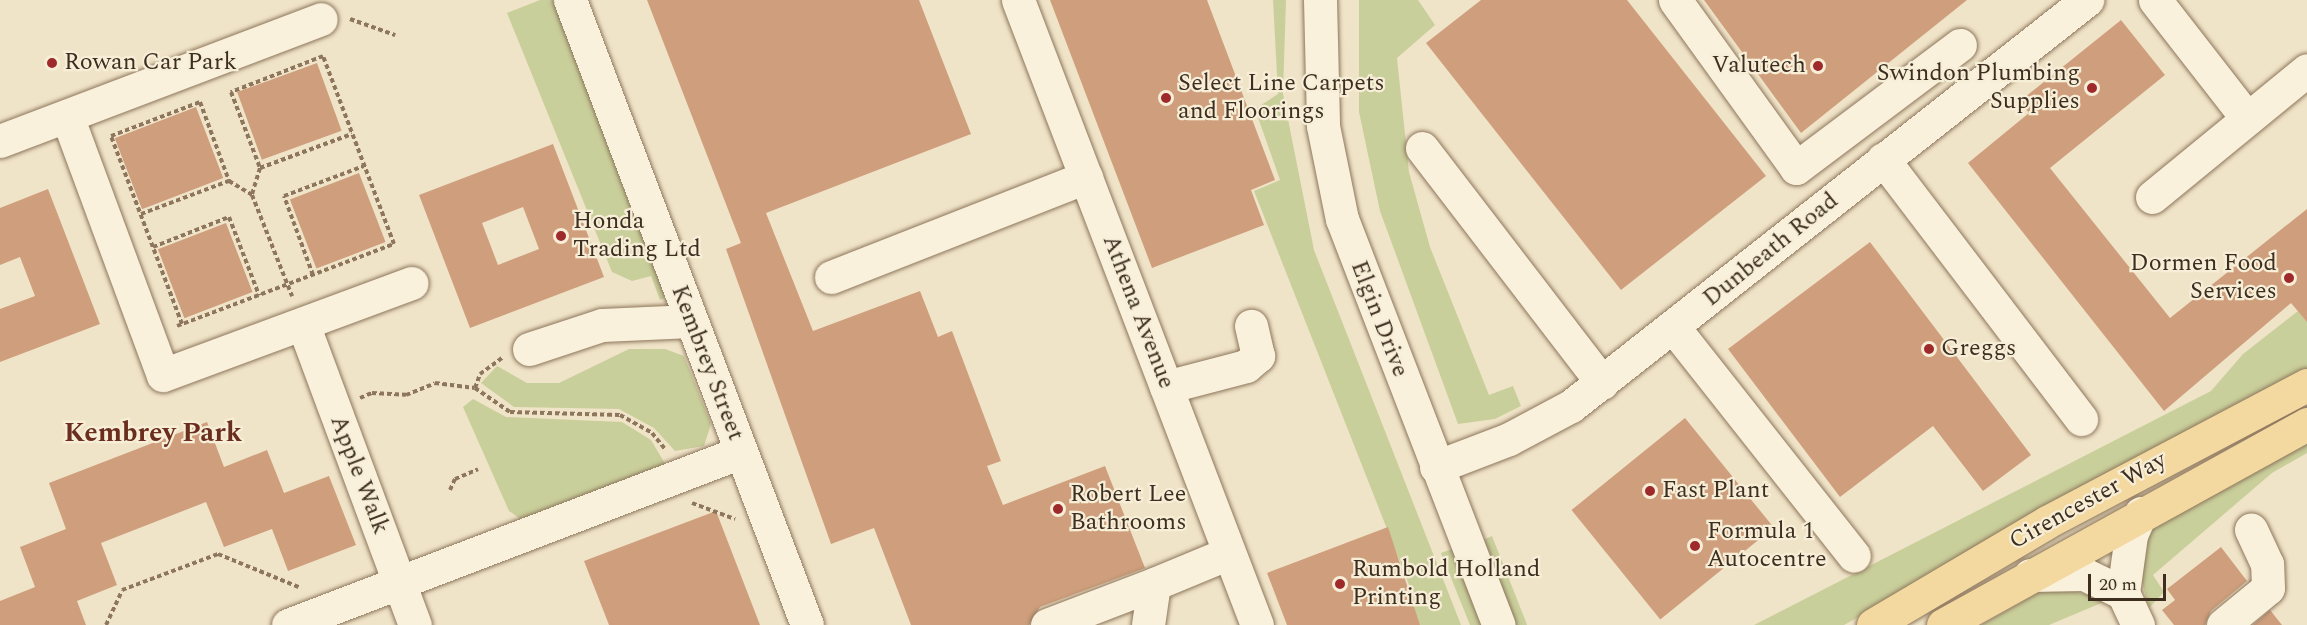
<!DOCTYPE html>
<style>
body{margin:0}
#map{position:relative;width:2307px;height:625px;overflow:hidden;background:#f0e4c8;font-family:Spectral,serif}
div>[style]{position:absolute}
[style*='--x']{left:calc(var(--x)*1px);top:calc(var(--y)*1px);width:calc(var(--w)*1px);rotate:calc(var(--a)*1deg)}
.green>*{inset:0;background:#c9cf9b}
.building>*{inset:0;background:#cf9f7d;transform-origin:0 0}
.path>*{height:4px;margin-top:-2px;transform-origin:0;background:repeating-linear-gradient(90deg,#8d765c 0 4.5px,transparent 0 7.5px)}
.roads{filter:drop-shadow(0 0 2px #8d765c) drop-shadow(0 0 2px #8d765c)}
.minor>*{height:33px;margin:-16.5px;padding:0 16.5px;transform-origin:16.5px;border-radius:16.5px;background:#faf1dc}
.major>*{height:33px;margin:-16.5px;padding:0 16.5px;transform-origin:16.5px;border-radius:16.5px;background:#f3d9a0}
.dots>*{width:16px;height:16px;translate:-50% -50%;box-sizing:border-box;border:3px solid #f7eed8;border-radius:50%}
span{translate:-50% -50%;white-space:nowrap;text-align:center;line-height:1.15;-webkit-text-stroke:4.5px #f7eed8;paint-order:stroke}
.poi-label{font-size:24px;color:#3d2e20}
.left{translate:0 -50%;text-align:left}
.right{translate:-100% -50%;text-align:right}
.street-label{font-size:24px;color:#3d2e20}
.quarter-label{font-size:27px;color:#6b2e1e;font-weight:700}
.scale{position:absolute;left:2088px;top:574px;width:78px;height:27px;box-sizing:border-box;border:3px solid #3d2e20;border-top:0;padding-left:8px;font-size:18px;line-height:21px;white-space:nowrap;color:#3d2e20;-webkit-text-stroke:4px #f7eed8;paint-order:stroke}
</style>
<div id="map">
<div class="green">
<i style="clip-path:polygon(540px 0,553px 0,668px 296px,660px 300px,651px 276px,632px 281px,612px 272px,507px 13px)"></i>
<i style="clip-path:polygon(1273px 0,1286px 0,1283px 94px,1314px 250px,1461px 625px,1420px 625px,1395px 602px,1413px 595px,1254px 191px,1280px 180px,1255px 109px,1278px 94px)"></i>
<i style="clip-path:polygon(1359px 0,1418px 0,1435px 25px,1397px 58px,1409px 172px,1430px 247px,1489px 395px,1513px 386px,1521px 406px,1495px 419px,1458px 424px,1380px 211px,1359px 112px)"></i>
<i style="clip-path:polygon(2298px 311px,2307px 319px,2307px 369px,1844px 625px,1754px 625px,2211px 391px,2243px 354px)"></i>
<i style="clip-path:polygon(629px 349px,665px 349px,684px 356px,711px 424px,704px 446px,675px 451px,654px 428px,619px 409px,514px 407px,481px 383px,497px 366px,527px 383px,559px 383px)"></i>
<i style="clip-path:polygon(473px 399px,506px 417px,622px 422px,651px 440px,667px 467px,522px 520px,509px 511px,463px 407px)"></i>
<i style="clip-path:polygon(2307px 443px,2307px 453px,2272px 473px,2153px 575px,2164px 592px,2149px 608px,2138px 567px,2152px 526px)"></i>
<i style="clip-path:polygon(1492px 536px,1526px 622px,1527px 625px,1516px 625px,1496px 576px,1483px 540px)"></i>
<i style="clip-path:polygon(1452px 549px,1481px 625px,1470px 625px,1441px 553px)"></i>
<i style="clip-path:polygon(2052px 584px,2106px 601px,2049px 625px,1981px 625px)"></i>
</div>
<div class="building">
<i style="clip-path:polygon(647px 0,919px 0,971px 134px,766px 213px,813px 331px,920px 291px,938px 337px,952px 331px,1001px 461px,987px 466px,1003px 505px,1105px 466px,1145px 568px,1040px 607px,1029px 625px,911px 625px,874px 528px,831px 544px,726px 249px,741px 243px)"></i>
<i style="clip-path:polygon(1050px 0,1207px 0,1275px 180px,1251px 190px,1264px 225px,1152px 268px)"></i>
<i style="clip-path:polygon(1481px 0,1627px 0,1766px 176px,1621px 290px,1426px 43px)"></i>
<i style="clip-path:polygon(1704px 0,1967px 0,1801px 133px)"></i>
<i style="clip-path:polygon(2121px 20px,2165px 75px,2050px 168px,2170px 318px,2307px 209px,2307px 322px,2291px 303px,2164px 411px,1968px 163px,2029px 113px,2020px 101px)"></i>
<i style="left:317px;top:63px;width:72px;height:85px;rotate:70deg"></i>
<i style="left:196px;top:107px;width:76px;height:87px;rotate:69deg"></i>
<i style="clip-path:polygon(evenodd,553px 144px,604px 277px,470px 328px,419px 195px,553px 144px,523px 207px,539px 249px,498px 265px,482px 223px,523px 207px)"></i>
<i style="left:359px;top:173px;width:74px;height:74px;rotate:69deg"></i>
<i style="clip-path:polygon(48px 189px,100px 324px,0 362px,0 309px,35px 296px,20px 257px,0 265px,0 208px)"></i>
<i style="left:226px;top:223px;width:74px;height:73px;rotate:69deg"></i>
<i style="clip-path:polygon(1870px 242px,2031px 455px,1983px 491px,1933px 426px,1840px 497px,1728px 349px)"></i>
<i style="left:1685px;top:418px;width:141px;height:146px;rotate:51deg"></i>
<i style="clip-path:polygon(207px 422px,224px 467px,267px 450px,284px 493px,329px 476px,356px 545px,288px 571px,272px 529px,224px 547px,206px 502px,101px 543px,117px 585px,77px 601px,86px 625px,0 625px,0 601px,35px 587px,20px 547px,66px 529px,49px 483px)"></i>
<i style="clip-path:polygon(716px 511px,760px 625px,609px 625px,584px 561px)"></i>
<i style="clip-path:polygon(1388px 527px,1420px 625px,1287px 625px,1267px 573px)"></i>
<i style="clip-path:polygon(2221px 547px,2247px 581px,2211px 611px,2205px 625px,2174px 625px,2162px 610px,2175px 600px,2167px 589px)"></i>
<i style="clip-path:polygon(2270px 610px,2282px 625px,2253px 625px)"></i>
</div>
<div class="path">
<i style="--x:350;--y:19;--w:48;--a:19.6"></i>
<i style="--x:260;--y:168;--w:98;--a:-20.3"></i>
<i style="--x:141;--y:214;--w:94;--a:-20.6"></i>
<i style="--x:153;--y:247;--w:82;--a:-21.5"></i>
<i style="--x:229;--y:217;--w:84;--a:69"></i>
<i style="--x:313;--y:275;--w:84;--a:-110.2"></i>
<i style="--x:284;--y:196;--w:85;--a:-20.6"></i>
<i style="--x:182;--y:324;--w:201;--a:-110.7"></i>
<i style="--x:111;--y:136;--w:95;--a:-20.9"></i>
<i style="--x:200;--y:102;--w:84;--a:69.8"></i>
<i style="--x:229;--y:181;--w:27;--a:31"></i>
<i style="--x:252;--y:195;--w:109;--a:68.4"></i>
<i style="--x:177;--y:326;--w:232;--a:-20.7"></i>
<i style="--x:394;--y:244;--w:201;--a:-110.7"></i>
<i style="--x:323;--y:56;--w:99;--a:158.6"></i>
<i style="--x:231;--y:92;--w:81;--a:69.1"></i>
<i style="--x:260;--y:168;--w:28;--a:107"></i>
<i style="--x:475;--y:388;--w:15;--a:-70"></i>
<i style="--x:480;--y:374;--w:29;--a:-36"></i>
<i style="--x:360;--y:398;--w:13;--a:-23"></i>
<i style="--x:372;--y:393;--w:34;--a:3"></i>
<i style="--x:406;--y:395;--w:31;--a:-22"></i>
<i style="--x:435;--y:383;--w:40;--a:7.1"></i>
<i style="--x:475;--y:388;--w:42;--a:34.4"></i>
<i style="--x:510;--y:412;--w:110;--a:1.6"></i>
<i style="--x:620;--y:415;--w:37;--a:29"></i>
<i style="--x:652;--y:433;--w:21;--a:51"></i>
<i style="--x:450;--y:490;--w:12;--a:-66"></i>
<i style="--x:455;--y:479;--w:25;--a:-23"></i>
<i style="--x:692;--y:503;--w:46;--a:20.4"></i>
<i style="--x:106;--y:625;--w:38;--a:-65"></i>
<i style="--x:122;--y:590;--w:103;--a:-20.6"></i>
<i style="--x:218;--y:554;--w:90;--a:22.3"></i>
</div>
<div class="roads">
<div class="minor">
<i style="--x:570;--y:0;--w:668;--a:69.23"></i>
<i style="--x:1018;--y:0;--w:669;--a:69.07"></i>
<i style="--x:1320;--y:0;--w:126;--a:88.6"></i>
<i style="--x:1323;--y:126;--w:95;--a:78.5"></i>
<i style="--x:1342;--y:219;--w:435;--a:68.9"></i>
<i style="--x:1675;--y:0;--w:207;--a:54.2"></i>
<i style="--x:1796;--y:168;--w:205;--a:-36.9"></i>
<i style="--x:2155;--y:0;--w:150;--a:52.1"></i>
<i style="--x:67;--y:116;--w:276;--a:69.7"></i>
<i style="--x:163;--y:375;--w:265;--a:-20.3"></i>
<i style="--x:0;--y:141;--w:343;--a:-20.8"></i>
<i style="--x:1422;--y:148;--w:296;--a:52.5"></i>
<i style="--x:1883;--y:159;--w:327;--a:52.7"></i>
<i style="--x:2152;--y:197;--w:200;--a:-39.3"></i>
<i style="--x:831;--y:277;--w:274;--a:-21.4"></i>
<i style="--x:303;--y:324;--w:321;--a:69.6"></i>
<i style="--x:1674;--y:328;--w:290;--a:51.7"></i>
<i style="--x:529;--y:349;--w:77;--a:-18.2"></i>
<i style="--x:602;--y:325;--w:89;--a:-2.6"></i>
<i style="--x:1166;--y:387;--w:83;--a:-14.7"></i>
<i style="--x:1246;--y:366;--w:16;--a:-40"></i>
<i style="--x:1258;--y:356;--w:31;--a:-103"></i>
<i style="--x:1436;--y:467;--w:78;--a:-21"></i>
<i style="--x:1509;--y:439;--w:70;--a:-28"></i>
<i style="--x:1571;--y:406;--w:657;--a:-38.2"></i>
<i style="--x:2030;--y:575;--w:54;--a:-1.1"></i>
<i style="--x:2084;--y:574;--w:43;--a:26"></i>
<i style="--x:288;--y:625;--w:485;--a:-20.9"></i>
<i style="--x:1047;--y:625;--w:115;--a:-21"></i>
<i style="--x:1148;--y:625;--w:41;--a:-81.7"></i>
<i style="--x:1154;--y:584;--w:81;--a:-22.5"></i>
<i style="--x:2138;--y:625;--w:35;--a:-115"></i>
<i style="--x:2123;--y:593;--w:59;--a:-82.1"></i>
<i style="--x:2131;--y:535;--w:24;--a:-66"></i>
<i style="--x:2223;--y:625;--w:58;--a:-39.4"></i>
<i style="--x:2268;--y:588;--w:24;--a:-92"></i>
<i style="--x:2267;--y:564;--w:38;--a:-115"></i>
</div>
<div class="major">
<i style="--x:1873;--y:625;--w:202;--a:-30.6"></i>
<i style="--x:2047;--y:522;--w:294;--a:-27.8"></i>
<i style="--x:1943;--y:625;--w:416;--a:-28.9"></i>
</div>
</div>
<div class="dots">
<i style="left:52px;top:63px;background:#9e2a2b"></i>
<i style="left:1818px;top:66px;background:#9e2a2b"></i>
<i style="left:2092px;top:88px;background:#9e2a2b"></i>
<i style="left:1166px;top:98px;background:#9e2a2b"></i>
<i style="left:561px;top:236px;background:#9e2a2b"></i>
<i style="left:2289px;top:278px;background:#9e2a2b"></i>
<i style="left:1929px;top:349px;background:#9e2a2b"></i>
<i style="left:1650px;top:491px;background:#9e2a2b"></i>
<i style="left:1058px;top:509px;background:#9e2a2b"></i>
<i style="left:1695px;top:546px;background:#9e2a2b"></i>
<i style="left:1340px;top:584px;background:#9e2a2b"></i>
</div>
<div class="poi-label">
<span class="left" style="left:64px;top:63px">Rowan Car Park</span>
<span class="right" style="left:1806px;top:66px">Valutech</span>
<span class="right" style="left:2080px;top:88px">Swindon Plumbing<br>Supplies</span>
<span class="left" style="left:1178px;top:98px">Select Line Carpets<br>and Floorings</span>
<span class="left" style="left:573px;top:236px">Honda<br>Trading Ltd</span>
<span class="right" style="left:2277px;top:278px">Dormen Food<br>Services</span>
<span class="left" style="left:1941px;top:349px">Greggs</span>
<span class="left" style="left:1662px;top:491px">Fast Plant</span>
<span class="left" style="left:1070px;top:509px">Robert Lee<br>Bathrooms</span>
<span class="left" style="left:1707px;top:546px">Formula 1<br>Autocentre</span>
<span class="left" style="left:1352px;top:584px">Rumbold Holland<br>Printing</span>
</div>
<div class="street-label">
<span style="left:1771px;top:250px;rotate:-39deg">Dunbeath Road</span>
<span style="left:1138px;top:312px;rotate:69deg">Athena Avenue</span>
<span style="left:1379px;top:319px;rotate:69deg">Elgin Drive</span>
<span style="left:707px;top:363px;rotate:69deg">Kembrey Street</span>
<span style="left:359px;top:475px;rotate:69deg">Apple Walk</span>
<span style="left:2088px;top:501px;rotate:-29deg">Cirencester Way</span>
</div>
<div class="quarter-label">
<span style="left:153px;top:434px">Kembrey Park</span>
</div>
<div class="scale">20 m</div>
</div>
